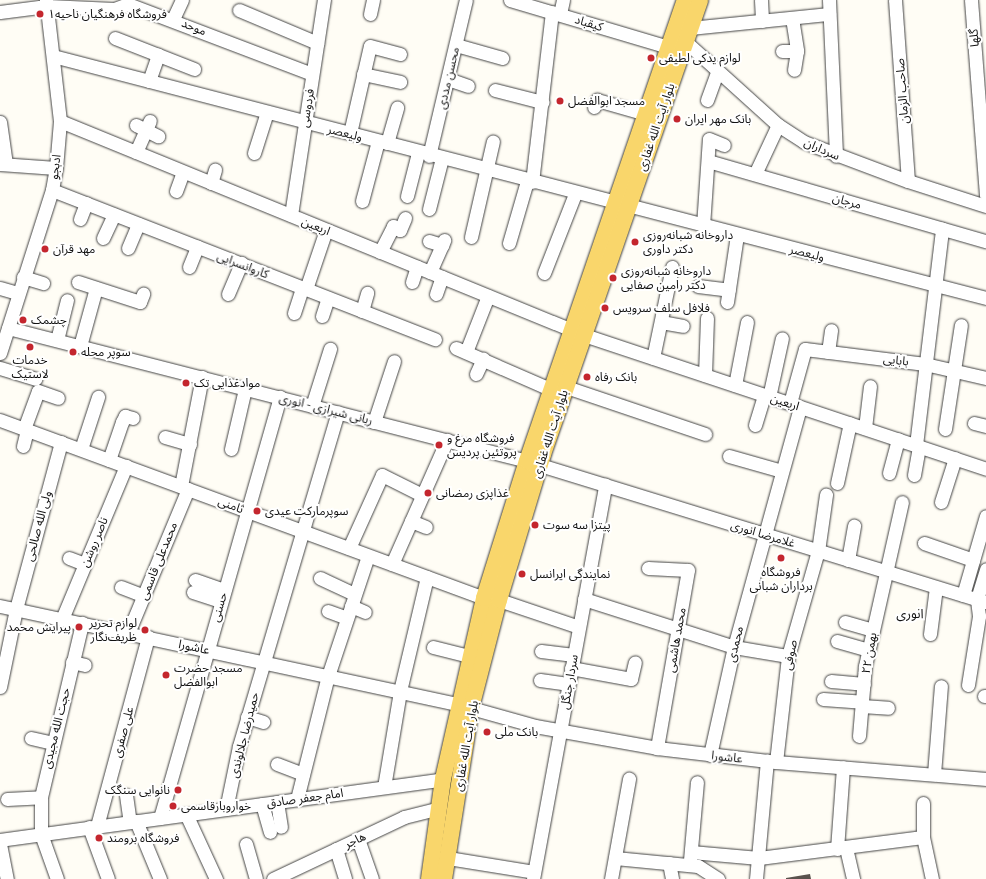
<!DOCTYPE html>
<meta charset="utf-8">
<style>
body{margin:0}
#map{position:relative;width:986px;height:879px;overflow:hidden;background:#fffdf5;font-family:"IBM Plex Serif","Noto Sans Arabic",serif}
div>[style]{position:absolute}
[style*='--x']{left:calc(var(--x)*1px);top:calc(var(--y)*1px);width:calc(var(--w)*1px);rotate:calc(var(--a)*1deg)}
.building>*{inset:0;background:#5a524d}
.roads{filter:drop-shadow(0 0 1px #444) drop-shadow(0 0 1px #444)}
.minor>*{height:13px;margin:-6.5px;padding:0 6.5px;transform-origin:6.5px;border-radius:6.5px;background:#fff}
.major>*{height:16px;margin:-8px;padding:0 8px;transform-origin:8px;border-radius:8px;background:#f9d66b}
.dots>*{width:11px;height:11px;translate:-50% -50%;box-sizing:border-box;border:2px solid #fff;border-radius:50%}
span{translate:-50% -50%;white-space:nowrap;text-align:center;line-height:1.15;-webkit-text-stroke:4px #fff;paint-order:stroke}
.poi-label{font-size:12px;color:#111}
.left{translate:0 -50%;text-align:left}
.right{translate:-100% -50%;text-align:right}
.street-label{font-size:12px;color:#111}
.neighbourhood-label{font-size:13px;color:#111}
</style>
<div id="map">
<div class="building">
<i style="clip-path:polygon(810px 874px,811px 879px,786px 879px,786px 878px)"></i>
</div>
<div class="roads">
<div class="minor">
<i style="--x:510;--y:0;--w:166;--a:16.5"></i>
<i style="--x:761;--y:0;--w:21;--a:87"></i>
<i style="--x:829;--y:0;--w:156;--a:87.4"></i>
<i style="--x:895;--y:0;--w:181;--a:85.9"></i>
<i style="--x:971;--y:0;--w:196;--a:85.6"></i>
<i style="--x:239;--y:10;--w:85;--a:22.9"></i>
<i style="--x:0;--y:12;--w:47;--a:-7.3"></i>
<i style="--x:47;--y:6;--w:67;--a:2.6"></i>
<i style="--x:114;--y:9;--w:15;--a:-20"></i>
<i style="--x:128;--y:4;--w:197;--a:20.8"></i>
<i style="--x:370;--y:14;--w:14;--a:-78"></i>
<i style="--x:560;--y:14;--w:14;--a:-78"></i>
<i style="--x:792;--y:18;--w:33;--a:81"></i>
<i style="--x:797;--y:51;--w:19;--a:99"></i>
<i style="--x:173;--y:19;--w:21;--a:-65"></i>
<i style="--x:690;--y:28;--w:140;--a:-5.8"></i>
<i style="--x:115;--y:38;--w:85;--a:21.4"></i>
<i style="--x:686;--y:42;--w:124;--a:42.1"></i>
<i style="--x:778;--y:125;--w:31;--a:33"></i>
<i style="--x:804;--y:142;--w:111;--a:20.6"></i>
<i style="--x:908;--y:181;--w:82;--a:17.8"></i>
<i style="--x:456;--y:45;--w:48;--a:15.8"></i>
<i style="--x:782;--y:51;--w:15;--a:0"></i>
<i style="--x:53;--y:56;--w:964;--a:14.54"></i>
<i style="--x:363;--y:74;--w:38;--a:12"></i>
<i style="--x:448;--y:79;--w:21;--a:19"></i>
<i style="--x:149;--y:81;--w:28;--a:-71"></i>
<i style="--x:495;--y:90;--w:49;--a:14.3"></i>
<i style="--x:707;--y:100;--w:30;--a:-70"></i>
<i style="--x:594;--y:107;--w:8;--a:-67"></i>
<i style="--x:597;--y:100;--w:51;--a:15.9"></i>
<i style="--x:60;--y:121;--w:566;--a:22.21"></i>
<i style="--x:584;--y:335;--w:424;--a:18.4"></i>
<i style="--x:0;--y:122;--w:42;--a:81.9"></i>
<i style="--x:136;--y:125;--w:25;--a:27"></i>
<i style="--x:350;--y:133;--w:89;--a:-77.1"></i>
<i style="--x:370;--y:46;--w:31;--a:15"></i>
<i style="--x:387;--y:143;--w:37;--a:-74"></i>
<i style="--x:136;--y:152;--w:34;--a:-66"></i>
<i style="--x:254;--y:153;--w:43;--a:-72.4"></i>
<i style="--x:429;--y:156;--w:160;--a:-76.7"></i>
<i style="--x:708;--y:161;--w:289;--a:16.1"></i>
<i style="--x:0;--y:164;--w:56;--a:4.1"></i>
<i style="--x:755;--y:174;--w:54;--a:-64.9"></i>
<i style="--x:532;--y:182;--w:171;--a:-83.3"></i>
<i style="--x:211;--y:183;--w:14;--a:-73"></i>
<i style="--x:52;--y:190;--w:411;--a:21.3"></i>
<i style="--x:176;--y:191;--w:20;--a:-70"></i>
<i style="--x:407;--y:196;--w:44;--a:-75.7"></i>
<i style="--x:362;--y:201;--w:62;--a:-75.1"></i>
<i style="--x:429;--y:209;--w:53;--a:-75.7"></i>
<i style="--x:291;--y:215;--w:218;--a:-81.3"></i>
<i style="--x:80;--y:219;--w:17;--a:-69"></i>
<i style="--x:703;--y:226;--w:87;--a:-86.1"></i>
<i style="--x:709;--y:139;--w:16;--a:22"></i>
<i style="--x:471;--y:237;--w:98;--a:-77.1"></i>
<i style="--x:103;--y:238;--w:26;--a:-65"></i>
<i style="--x:429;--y:241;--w:14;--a:17"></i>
<i style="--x:509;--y:243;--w:65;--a:-73.8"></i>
<i style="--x:128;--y:248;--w:26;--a:-67"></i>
<i style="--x:380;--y:252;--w:29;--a:-63"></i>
<i style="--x:393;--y:226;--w:8;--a:30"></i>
<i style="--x:400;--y:230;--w:13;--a:-67"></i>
<i style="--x:189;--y:267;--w:22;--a:-68"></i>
<i style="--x:430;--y:272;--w:35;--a:-66"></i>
<i style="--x:544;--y:273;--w:85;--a:-68.6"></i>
<i style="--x:23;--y:277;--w:21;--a:17"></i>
<i style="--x:78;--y:282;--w:65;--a:17.9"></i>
<i style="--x:140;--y:302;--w:9;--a:-69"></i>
<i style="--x:412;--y:282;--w:16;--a:-72"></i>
<i style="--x:698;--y:286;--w:31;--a:7"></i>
<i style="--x:0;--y:288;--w:18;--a:16"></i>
<i style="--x:306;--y:289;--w:62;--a:-71.3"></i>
<i style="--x:228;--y:294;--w:34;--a:-67"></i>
<i style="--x:436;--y:294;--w:18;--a:-71"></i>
<i style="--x:727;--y:302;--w:68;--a:-81.5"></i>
<i style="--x:362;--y:311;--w:19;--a:-74"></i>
<i style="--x:294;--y:313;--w:26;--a:-72"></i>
<i style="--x:322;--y:316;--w:19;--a:-72"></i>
<i style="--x:661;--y:322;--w:22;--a:10"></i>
<i style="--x:8;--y:328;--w:536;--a:14.37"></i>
<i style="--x:527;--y:461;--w:480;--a:17.1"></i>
<i style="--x:57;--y:340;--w:41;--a:-76"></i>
<i style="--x:80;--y:346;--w:60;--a:-74.6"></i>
<i style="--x:456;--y:348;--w:105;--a:23.6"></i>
<i style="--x:466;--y:352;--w:60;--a:-68.6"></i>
<i style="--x:828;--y:352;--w:22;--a:-82"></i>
<i style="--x:0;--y:353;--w:171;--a:-72.3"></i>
<i style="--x:52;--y:190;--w:22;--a:-80"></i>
<i style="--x:56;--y:168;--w:47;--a:-85.1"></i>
<i style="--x:60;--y:121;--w:122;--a:-96.6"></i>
<i style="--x:653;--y:358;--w:93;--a:-78.2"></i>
<i style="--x:0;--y:368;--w:37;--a:17"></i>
<i style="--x:476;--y:374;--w:17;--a:-65"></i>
<i style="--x:705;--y:375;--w:57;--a:-88"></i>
<i style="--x:735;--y:385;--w:64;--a:-79.2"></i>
<i style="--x:566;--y:387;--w:147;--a:18.7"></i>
<i style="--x:769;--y:397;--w:60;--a:-77.6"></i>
<i style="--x:790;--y:403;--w:56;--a:-74.5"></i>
<i style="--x:805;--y:349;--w:121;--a:7.1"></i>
<i style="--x:925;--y:364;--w:63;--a:12.9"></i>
<i style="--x:312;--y:406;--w:60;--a:-72.5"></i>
<i style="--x:0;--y:420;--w:516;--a:20.19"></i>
<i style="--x:374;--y:422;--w:64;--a:-71.8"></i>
<i style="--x:974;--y:423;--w:12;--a:14"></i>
<i style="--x:755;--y:425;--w:31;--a:-73"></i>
<i style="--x:865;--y:428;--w:42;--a:-83.2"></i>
<i style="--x:24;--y:429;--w:40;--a:-69.8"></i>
<i style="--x:38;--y:391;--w:21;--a:19"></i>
<i style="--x:945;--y:429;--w:105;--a:-81.3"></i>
<i style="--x:165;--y:437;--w:26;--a:16"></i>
<i style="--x:916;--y:445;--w:218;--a:-83.1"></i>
<i style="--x:23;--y:446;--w:16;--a:-76"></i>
<i style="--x:81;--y:449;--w:55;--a:-71.9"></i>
<i style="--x:231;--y:449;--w:62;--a:-76.9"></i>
<i style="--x:729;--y:456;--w:55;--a:15.8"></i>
<i style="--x:109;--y:460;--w:40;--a:-71.1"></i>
<i style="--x:122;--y:422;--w:7;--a:-63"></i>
<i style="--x:125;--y:416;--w:8;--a:14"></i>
<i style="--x:889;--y:473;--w:35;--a:-75"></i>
<i style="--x:914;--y:475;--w:29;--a:-80"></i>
<i style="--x:837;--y:483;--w:61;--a:-77.8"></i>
<i style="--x:181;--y:486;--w:111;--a:-79.1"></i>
<i style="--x:941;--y:502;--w:46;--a:-72.3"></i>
<i style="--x:411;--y:521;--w:16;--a:22"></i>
<i style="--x:924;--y:543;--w:52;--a:19.1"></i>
<i style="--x:349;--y:548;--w:80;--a:-65.7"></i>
<i style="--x:382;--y:475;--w:45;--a:26.6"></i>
<i style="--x:69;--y:558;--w:17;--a:21"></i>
<i style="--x:848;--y:560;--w:35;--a:-80"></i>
<i style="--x:392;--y:564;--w:136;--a:-66.1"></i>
<i style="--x:648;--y:568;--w:40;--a:2.9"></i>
<i style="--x:688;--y:570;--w:181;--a:99.9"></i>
<i style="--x:320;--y:578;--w:38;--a:25"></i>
<i style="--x:195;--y:580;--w:31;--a:19"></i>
<i style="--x:121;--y:587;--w:25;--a:21"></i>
<i style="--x:193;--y:592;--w:29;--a:18"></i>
<i style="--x:963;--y:595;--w:82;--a:-73.8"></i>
<i style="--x:584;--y:599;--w:157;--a:17.7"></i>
<i style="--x:734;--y:647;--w:55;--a:9.5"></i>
<i style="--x:499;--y:600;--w:84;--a:18.6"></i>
<i style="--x:0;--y:606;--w:469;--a:12.1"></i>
<i style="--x:351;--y:606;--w:15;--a:23"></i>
<i style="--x:328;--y:611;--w:20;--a:20"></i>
<i style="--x:62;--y:619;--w:166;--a:-67.3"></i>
<i style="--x:845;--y:622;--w:29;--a:16"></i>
<i style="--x:128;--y:633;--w:156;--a:-67.4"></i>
<i style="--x:930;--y:634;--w:47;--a:-82.7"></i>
<i style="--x:837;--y:641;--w:32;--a:16"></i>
<i style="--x:433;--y:647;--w:38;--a:14"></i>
<i style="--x:541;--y:651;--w:33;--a:7"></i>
<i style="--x:72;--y:662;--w:13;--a:13"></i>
<i style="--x:571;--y:668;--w:61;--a:10.4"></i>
<i style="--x:631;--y:679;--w:17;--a:-77"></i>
<i style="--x:540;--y:680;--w:28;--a:8"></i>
<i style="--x:831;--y:681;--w:33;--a:5"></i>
<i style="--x:968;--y:685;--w:70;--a:-80.9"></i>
<i style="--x:979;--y:616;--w:17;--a:-97"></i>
<i style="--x:977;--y:599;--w:31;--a:-73"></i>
<i style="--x:0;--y:687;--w:80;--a:-78.4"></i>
<i style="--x:16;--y:609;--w:173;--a:-74.9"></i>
<i style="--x:984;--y:696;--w:2;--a:0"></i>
<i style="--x:823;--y:699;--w:39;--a:4"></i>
<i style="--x:862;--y:706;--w:26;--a:4"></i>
<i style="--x:471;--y:708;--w:66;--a:15.7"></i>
<i style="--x:535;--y:726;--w:124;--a:10.2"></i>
<i style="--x:657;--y:748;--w:120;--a:6.7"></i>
<i style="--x:776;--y:762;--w:211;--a:4.6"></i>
<i style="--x:247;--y:717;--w:17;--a:17"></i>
<i style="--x:859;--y:736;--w:70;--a:-85.1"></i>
<i style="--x:865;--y:666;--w:168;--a:-77.3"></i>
<i style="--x:31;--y:738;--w:22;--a:13"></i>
<i style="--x:710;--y:755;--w:111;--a:-77.5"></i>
<i style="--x:734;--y:647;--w:249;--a:-74.6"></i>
<i style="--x:776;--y:762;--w:107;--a:-83.5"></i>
<i style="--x:788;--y:656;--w:109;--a:-74.1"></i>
<i style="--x:818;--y:551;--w:57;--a:-81.9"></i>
<i style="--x:277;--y:764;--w:28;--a:21"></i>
<i style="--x:934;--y:774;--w:88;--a:-85.5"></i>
<i style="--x:384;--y:787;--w:97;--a:-80.5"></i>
<i style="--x:400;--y:691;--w:117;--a:-76.7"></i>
<i style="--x:126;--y:795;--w:27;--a:82"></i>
<i style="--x:7;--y:799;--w:34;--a:-3"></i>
<i style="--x:297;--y:799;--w:127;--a:-75.9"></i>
<i style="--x:328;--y:676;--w:126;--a:-71.6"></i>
<i style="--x:277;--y:802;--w:25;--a:81"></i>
<i style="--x:923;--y:803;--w:34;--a:90"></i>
<i style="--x:923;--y:837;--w:43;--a:77.9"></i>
<i style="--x:262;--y:804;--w:29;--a:74"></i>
<i style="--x:226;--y:809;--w:64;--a:-78.3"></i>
<i style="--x:239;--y:746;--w:348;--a:-73.5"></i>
<i style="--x:186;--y:814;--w:72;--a:65.2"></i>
<i style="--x:160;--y:818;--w:438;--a:-74.1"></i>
<i style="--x:136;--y:821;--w:63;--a:67.5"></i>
<i style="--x:97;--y:826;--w:196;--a:-74.9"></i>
<i style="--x:89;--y:827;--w:55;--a:69.9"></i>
<i style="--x:358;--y:839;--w:42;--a:70.7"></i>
<i style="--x:0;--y:840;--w:447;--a:-7.8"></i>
<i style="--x:0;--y:844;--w:36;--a:79"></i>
<i style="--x:246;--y:844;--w:36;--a:74"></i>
<i style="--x:846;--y:848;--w:32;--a:77"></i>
<i style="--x:336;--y:849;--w:31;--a:73"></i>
<i style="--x:837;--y:849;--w:82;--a:-85.8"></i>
<i style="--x:691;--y:852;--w:68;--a:5"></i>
<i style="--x:759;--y:858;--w:165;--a:-7.3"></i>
<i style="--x:448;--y:858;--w:87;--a:9.2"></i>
<i style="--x:615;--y:858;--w:83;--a:5.5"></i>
<i style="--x:698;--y:866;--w:24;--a:33"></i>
<i style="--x:690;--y:860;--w:78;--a:-84.9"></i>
<i style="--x:669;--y:863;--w:16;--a:79"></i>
<i style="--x:57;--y:879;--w:48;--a:-109.6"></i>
<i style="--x:41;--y:834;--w:37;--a:-90"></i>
<i style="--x:41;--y:797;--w:179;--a:-76.7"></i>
<i style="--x:273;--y:879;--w:145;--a:-25.3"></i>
<i style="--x:404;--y:817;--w:36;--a:-14"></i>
<i style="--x:533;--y:879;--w:401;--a:-79.6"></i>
<i style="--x:611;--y:879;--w:102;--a:-79.8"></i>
<i style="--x:756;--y:879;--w:119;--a:-84.7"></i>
</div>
<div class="major">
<i style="--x:429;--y:879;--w:101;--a:-82"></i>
<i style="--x:443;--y:779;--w:186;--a:-77.2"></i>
<i style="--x:484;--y:598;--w:144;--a:-72.6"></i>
<i style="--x:527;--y:461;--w:487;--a:-71.1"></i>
<i style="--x:444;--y:879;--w:173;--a:-81"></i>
<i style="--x:471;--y:708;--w:112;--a:-75.5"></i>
<i style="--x:499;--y:600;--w:152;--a:-73.2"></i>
<i style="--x:543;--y:454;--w:480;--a:-70.9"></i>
</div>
</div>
<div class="dots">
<i style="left:40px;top:14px;background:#c4262e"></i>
<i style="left:651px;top:58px;background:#c4262e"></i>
<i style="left:560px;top:101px;background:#c4262e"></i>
<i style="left:677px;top:119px;background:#c4262e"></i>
<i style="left:635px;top:242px;background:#c4262e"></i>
<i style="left:45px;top:249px;background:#c4262e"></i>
<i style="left:613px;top:278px;background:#c4262e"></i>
<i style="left:605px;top:308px;background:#c4262e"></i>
<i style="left:23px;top:320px;background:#c4262e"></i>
<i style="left:30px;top:347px;background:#c4262e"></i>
<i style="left:73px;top:352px;background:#c4262e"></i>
<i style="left:587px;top:377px;background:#c4262e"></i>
<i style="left:186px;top:383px;background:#c4262e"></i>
<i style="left:439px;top:445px;background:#c4262e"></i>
<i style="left:428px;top:493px;background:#c4262e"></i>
<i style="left:257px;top:511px;background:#c4262e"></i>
<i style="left:535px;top:525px;background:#c4262e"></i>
<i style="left:781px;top:558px;background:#c4262e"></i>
<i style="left:522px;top:574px;background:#c4262e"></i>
<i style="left:79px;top:627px;background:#c4262e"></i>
<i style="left:145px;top:630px;background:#c4262e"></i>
<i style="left:166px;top:675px;background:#c4262e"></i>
<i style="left:487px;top:732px;background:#c4262e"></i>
<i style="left:178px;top:790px;background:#c4262e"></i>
<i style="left:173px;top:806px;background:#c4262e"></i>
<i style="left:99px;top:838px;background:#c4262e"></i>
</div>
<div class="poi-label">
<span class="left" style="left:48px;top:14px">فروشگاه فرهنگیان ناحیه۱</span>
<span class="left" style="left:659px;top:58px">لوازم یدکی لطیفی</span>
<span class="left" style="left:568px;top:101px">مسجد ابوالفضل</span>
<span class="left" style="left:685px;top:119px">بانک مهر ایران</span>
<span class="left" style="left:643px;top:242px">داروخانه شبانه‌روزی<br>دکتر داوری</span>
<span class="left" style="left:53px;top:249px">مهد قرآن</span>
<span class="left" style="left:621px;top:278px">داروخانه شبانه‌روزی<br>دکتر رامین صفایی</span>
<span class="left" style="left:613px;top:308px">فلافل سلف سرویس</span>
<span class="left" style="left:31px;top:320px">چشمک</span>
<span class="left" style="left:81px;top:352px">سوپر محله</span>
<span style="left:30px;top:367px">خدمات<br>لاستیک</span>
<span class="left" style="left:595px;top:377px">بانک رفاه</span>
<span class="left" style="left:194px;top:383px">موادغذایی تک</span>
<span class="left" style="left:447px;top:445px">فروشگاه مرغ و<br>پروتئین پردیس</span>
<span class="left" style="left:436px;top:493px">غذاپزی رمضانی</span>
<span class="left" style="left:265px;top:511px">سوپرمارکت عیدی</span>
<span class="left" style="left:543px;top:525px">پیتزا سه سوت</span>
<span style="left:781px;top:579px">فروشگاه<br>برداران شبانی</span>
<span class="left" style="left:530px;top:574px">نمایندگی ایرانسل</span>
<span class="right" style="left:137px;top:630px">لوازم تحریر<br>ظریف‌نگار</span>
<span class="right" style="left:71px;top:627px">پیرایش محمد</span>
<span class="left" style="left:174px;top:675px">مسجد حضرت<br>ابوالفضل</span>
<span class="left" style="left:495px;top:732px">بانک ملی</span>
<span class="right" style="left:170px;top:790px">نانوایی سنگک</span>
<span class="left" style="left:181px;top:806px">خواروبارقاسمی</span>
<span class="left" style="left:107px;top:838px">فروشگاه برومند</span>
</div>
<div class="street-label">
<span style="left:589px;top:23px;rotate:17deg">کیقباد</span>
<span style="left:194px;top:27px;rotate:22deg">موحد</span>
<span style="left:974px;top:38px;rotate:-94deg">گلها</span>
<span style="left:448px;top:78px;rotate:-77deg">محسن مددی</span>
<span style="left:902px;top:91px;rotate:-94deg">صاحب الزمان</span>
<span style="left:307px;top:108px;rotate:-81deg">فردوسی</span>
<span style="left:656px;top:127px;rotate:-71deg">بلوار آیت الله غفاری</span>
<span style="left:345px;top:133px;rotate:14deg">ولیعصر</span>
<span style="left:822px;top:149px;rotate:24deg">سرداران</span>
<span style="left:55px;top:167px;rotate:-83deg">ادبجو</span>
<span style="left:847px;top:201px;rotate:16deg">مرجان</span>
<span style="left:316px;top:226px;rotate:22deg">اربعین</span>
<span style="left:807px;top:253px;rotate:14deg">ولیعصر</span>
<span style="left:243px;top:265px;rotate:21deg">کاروانسرایی</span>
<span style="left:896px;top:360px;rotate:7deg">بابایی</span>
<span style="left:785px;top:402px;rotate:18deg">اربعین</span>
<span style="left:326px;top:409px;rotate:14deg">ربانی شیرازی - انوری</span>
<span style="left:550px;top:434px;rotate:-72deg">بلوار آیت الله غفاری</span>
<span style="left:231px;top:505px;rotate:20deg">ثامنی</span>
<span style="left:38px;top:526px;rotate:-75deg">ولی الله صالحی</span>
<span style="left:763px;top:534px;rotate:17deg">غلامرضا انوری</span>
<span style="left:94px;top:542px;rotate:-67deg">ناصر روشن</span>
<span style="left:158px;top:561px;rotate:-68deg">محمدعلی قاسمی</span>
<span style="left:219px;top:607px;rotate:-74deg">حسنی</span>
<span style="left:676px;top:640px;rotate:-80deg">محمد هاشمی</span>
<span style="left:735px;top:644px;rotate:-76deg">محمدی</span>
<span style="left:194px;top:647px;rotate:12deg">عاشورا</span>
<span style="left:869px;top:653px;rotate:-80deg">۲۲ بهمن</span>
<span style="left:790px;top:655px;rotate:-79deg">صوفی</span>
<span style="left:569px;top:682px;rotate:-80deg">سردار جنگل</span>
<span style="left:56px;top:728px;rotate:-76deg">حجت الله مجیدی</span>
<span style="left:123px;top:732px;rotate:-75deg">علی صفری</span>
<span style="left:244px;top:735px;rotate:-76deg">حمیدرضا جلالوندی</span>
<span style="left:466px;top:746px;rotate:-80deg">بلوار آیت الله غفاری</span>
<span style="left:727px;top:757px;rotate:6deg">عاشورا</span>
<span style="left:305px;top:798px;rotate:-8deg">امام جعفر صادق</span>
<span style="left:355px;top:840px;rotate:-25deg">هاجر</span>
</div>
<div class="neighbourhood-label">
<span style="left:910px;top:614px">انوری</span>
</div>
</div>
